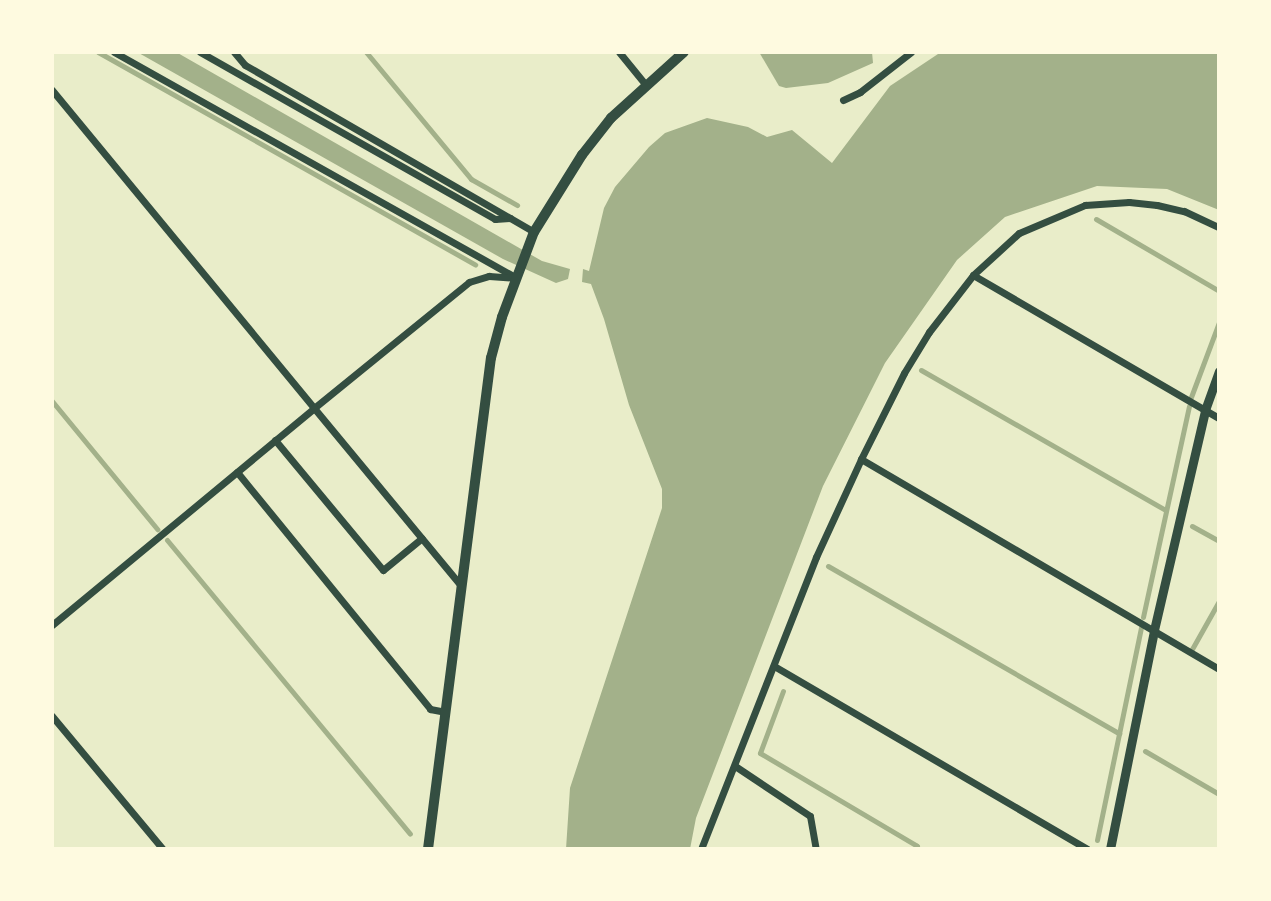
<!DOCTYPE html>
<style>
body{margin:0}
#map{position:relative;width:1271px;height:901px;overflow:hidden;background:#e9edc9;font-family:"Roboto Condensed",sans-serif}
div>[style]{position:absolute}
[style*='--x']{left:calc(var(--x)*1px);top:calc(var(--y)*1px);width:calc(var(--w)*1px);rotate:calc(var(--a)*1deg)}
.water>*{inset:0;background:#a3b18a}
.stream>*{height:5px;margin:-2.5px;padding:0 2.5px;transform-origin:2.5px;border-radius:2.5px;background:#a3b18a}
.minor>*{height:7px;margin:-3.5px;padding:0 3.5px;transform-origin:3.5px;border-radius:3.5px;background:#344e41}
.tertiary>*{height:9px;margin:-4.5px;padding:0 4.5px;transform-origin:4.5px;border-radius:4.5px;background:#344e41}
.secondary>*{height:10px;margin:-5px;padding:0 5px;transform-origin:5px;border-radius:5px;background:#344e41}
span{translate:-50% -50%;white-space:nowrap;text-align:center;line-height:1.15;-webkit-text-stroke:6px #fefae0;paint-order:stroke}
.frame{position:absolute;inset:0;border:54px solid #fefae0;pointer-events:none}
</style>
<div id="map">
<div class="water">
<i style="clip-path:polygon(137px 52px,176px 52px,542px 261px,570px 269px,568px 279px,556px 283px,503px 259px)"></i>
<i style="clip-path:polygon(759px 52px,872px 52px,873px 63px,828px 83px,786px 88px,779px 86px)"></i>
<i style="clip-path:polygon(941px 52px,1219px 52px,1219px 210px,1167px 189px,1097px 186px,1005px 217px,957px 260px,885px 363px,823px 486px,696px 818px,690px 849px,566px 849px,570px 788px,662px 508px,662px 489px,629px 405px,604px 319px,591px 284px,582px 282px,583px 269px,589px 271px,604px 208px,615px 187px,649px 147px,665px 133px,707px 118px,748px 127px,767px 137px,792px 130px,832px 163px,890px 86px)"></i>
</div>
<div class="stream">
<i style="--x:98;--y:52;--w:433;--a:29.4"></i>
<i style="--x:366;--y:52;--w:165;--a:50.4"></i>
<i style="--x:471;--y:179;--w:53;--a:29.5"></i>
<i style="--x:1096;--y:219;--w:143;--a:30.3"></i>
<i style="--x:921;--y:370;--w:281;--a:29.8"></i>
<i style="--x:1191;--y:397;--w:80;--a:-69.5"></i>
<i style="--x:52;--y:401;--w:166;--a:50.6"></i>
<i style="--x:1192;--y:526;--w:31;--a:29"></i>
<i style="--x:167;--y:540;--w:381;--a:50.4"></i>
<i style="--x:828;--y:566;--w:336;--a:29.9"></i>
<i style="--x:1143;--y:617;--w:216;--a:-77.7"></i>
<i style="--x:1192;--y:649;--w:55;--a:-60.6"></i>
<i style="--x:783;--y:691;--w:66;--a:110.4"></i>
<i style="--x:760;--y:753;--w:182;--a:30.6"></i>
<i style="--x:917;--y:846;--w:4;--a:124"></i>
<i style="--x:1145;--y:751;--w:86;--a:30.2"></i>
<i style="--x:1097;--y:840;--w:217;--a:-78.3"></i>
</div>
<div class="minor">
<i style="--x:114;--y:52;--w:458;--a:29.3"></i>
<i style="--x:200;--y:52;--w:339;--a:29.5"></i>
<i style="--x:495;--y:219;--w:15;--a:-4"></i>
<i style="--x:234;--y:52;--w:17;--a:50"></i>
<i style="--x:245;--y:65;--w:334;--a:30"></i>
<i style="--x:619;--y:52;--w:41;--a:50.9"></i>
<i style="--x:52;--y:90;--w:412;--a:50.5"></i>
<i style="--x:314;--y:408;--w:200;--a:-39.1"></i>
<i style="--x:469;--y:282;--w:21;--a:-17"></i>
<i style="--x:489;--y:276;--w:26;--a:4"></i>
<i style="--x:843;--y:100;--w:19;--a:-25"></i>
<i style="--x:860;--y:92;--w:65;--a:-38.1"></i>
<i style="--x:973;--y:275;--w:285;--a:30.2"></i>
<i style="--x:275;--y:440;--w:169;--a:50.3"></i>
<i style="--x:383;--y:570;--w:50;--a:-39.4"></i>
<i style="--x:861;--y:459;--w:415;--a:30.4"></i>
<i style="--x:237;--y:472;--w:306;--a:50.8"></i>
<i style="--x:430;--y:709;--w:16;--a:11"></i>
<i style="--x:52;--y:625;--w:340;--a:-39.6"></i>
<i style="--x:314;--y:408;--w:232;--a:50.4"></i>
<i style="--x:774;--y:666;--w:363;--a:30.3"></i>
<i style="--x:52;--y:716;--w:173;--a:50.2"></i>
<i style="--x:735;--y:766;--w:90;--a:33.7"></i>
<i style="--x:810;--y:816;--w:34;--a:80"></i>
<i style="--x:701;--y:849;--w:314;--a:-68.5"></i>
<i style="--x:816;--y:557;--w:108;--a:-65.3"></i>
<i style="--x:861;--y:459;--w:96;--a:-63.4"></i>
<i style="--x:904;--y:373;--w:48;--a:-58.6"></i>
<i style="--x:929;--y:332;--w:72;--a:-52.3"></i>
<i style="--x:973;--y:275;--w:62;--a:-42.4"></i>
<i style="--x:1019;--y:233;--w:72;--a:-23"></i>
<i style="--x:1085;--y:205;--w:44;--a:-3.9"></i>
<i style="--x:1129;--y:202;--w:28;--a:6"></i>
<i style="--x:1157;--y:205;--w:28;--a:13"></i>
<i style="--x:1184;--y:211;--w:38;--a:25"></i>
</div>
<div class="tertiary">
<i style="--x:1110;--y:849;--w:223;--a:-78.6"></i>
<i style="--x:1154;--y:630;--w:226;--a:-76.9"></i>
<i style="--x:1205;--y:410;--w:41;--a:-70.3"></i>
</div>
<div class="secondary">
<i style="--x:428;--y:849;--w:495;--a:-82.7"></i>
<i style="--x:491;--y:358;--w:42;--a:-75"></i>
<i style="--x:502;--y:317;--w:91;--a:-69.4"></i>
<i style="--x:534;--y:232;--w:91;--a:-58.1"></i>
<i style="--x:582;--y:155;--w:47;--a:-51.9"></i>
<i style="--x:611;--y:118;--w:98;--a:-42.1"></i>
</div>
<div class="frame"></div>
</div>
